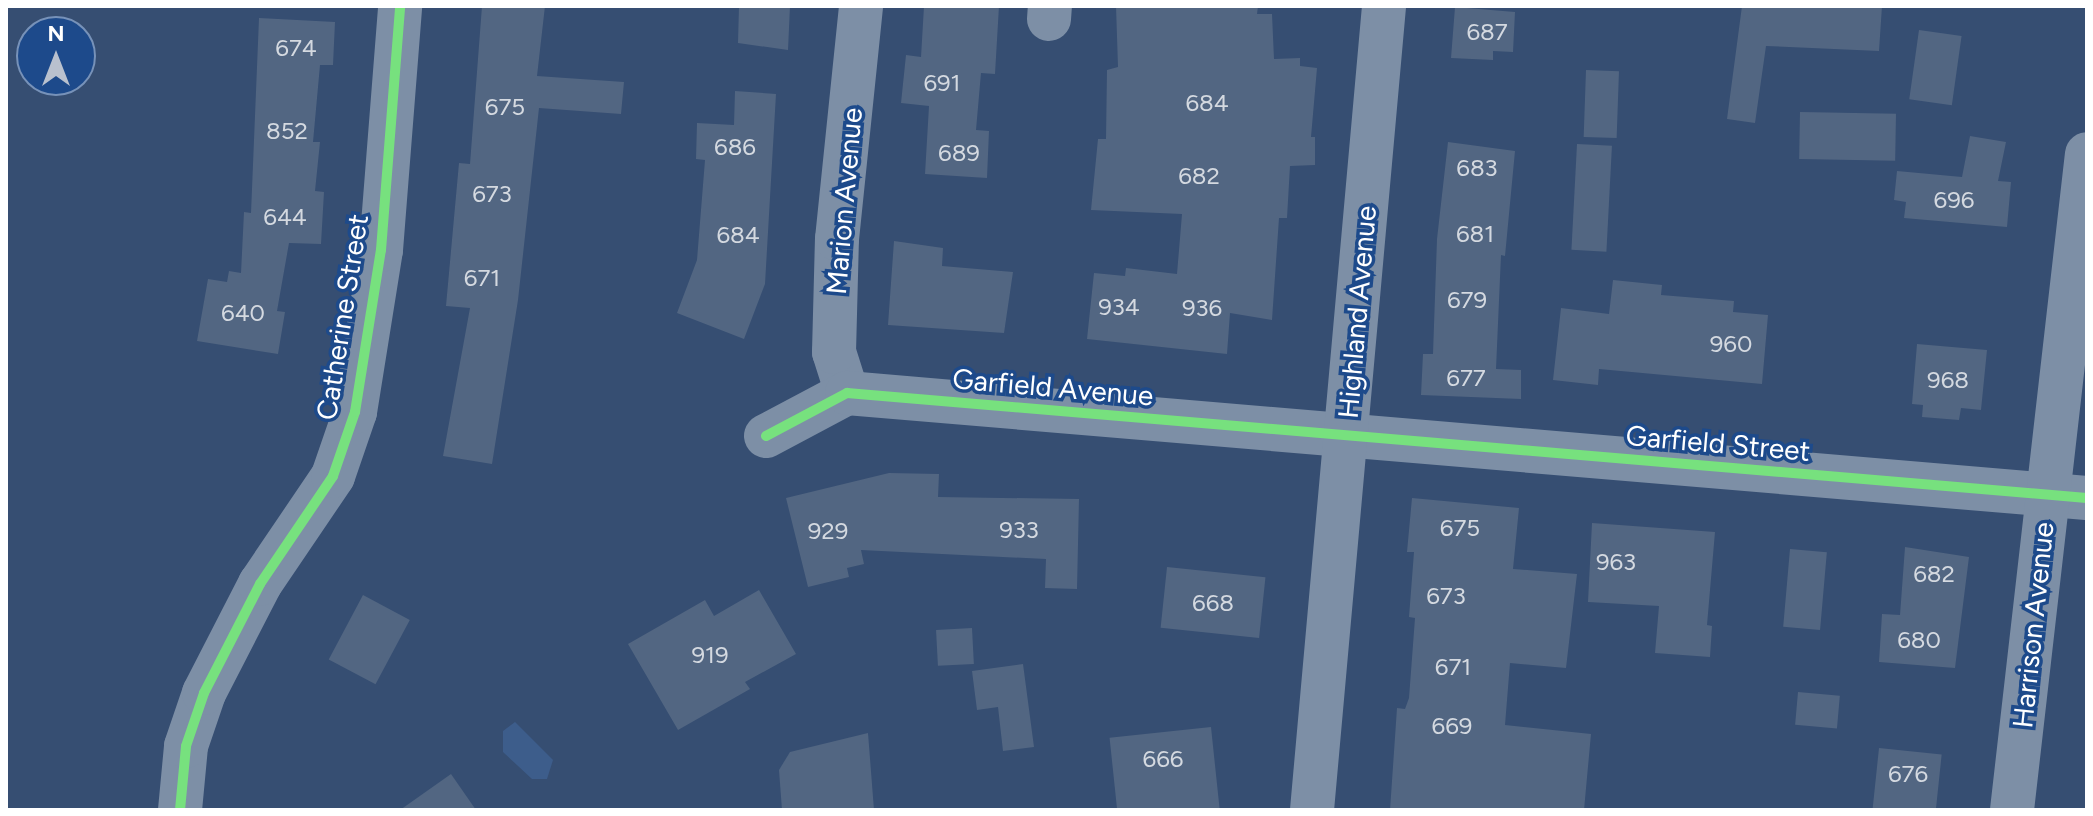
<!DOCTYPE html>
<style>
body{margin:0}
#map{position:relative;width:2093px;height:816px;overflow:hidden;background:#364e72;font-family:Figtree,sans-serif}
div>[style]{position:absolute}
[style*='--x']{left:calc(var(--x)*1px);top:calc(var(--y)*1px);width:calc(var(--w)*1px);rotate:calc(var(--a)*1deg)}
.water>*{inset:0;background:#3d5d8b}
.building>*{inset:0;background:#526682;transform-origin:0 0}
.minor>*{height:44px;margin:-22px;padding:0 22px;transform-origin:22px;border-radius:22px;background:#7d8fa6}
.cycleway>*{height:10px;margin:-5px;padding:0 5px;transform-origin:5px;border-radius:5px;background:#77e17e}
span{translate:-50% -50%;white-space:nowrap;text-align:center;line-height:1.15;-webkit-text-stroke:7px #1d4a8b;paint-order:stroke}
.number-label{font-size:24px;color:#d4d9e0}
.number-label span{-webkit-text-stroke-width:0}
.street-label{font-size:28px;color:#fff}
.frame{position:absolute;inset:0;border:8px solid #fff;pointer-events:none}
.north{position:absolute;left:16px;top:16px;width:80px;height:80px;box-sizing:border-box;background:#1d4a8b;border:2px solid #7792b9;border-radius:50%;rotate:0deg;font-size:22px;font-weight:700;line-height:32px;text-align:center;color:#fff}
.north::after{content:'';display:block;margin:auto;width:28px;height:36px;background:#b9c1ce;clip-path:polygon(50% 0,100% 100%,50% 72%,0 100%)}
</style>
<div id="map">
<div class="water">
<i style="clip-path:polygon(515px 722px,553px 760px,547px 779px,532px 779px,503px 752px,503px 731px)"></i>
</div>
<div class="building">
<i style="clip-path:polygon(482px 6px,545px 6px,537px 76px,624px 82px,621px 114px,539px 108px,518px 300px,492px 464px,443px 456px,470px 308px,446px 306px,459px 163px,470px 164px)"></i>
<i style="clip-path:polygon(739px 6px,790px 6px,788px 50px,738px 43px)"></i>
<i style="clip-path:polygon(924px 6px,999px 6px,995px 74px,981px 73px,976px 130px,989px 131px,987px 178px,925px 174px,929px 106px,901px 103px,906px 55px,921px 57px)"></i>
<i style="clip-path:polygon(1116px 6px,1258px 6px,1257px 14px,1272px 14px,1274px 59px,1300px 58px,1300px 66px,1317px 68px,1311px 137px,1315px 137px,1315px 165px,1290px 166px,1287px 218px,1279px 218px,1272px 320px,1230px 313px,1227px 354px,1087px 339px,1094px 273px,1125px 276px,1126px 268px,1177px 274px,1182px 214px,1091px 210px,1098px 139px,1106px 139px,1107px 70px,1118px 67px)"></i>
<i style="clip-path:polygon(1742px 6px,1882px 6px,1879px 51px,1766px 46px,1755px 123px,1727px 119px)"></i>
<i style="clip-path:polygon(1455px 7px,1515px 12px,1513px 52px,1493px 51px,1493px 60px,1451px 58px)"></i>
<i style="clip-path:polygon(259px 18px,335px 22px,333px 65px,320px 65px,313px 142px,320px 142px,315px 191px,324px 192px,321px 244px,289px 243px,277px 311px,285px 312px,278px 354px,197px 341px,208px 279px,227px 282px,229px 271px,241px 273px,244px 212px,251px 213px)"></i>
<i style="left:1919px;top:30px;width:43px;height:70px;rotate:8deg"></i>
<i style="left:1586px;top:70px;width:33px;height:67px;rotate:2deg"></i>
<i style="clip-path:polygon(735px 91px,776px 94px,765px 284px,744px 339px,677px 313px,697px 260px,705px 160px,696px 159px,697px 123px,734px 125px)"></i>
<i style="left:1800px;top:112px;width:96px;height:47px;rotate:1deg"></i>
<i style="clip-path:polygon(1970px 136px,2006px 142px,1998px 181px,2011px 182px,2007px 227px,1904px 218px,1906px 202px,1894px 200px,1897px 171px,1962px 177px)"></i>
<i style="clip-path:polygon(1448px 142px,1515px 151px,1505px 256px,1501px 255px,1496px 369px,1521px 370px,1521px 399px,1421px 395px,1423px 354px,1433px 354px,1437px 239px)"></i>
<i style="left:1577px;top:144px;width:35px;height:106px;rotate:3deg"></i>
<i style="clip-path:polygon(894px 241px,943px 248px,942px 266px,1013px 272px,1004px 333px,888px 325px)"></i>
<i style="clip-path:polygon(1613px 280px,1662px 285px,1661px 295px,1734px 301px,1733px 312px,1768px 315px,1762px 384px,1599px 369px,1598px 385px,1553px 380px,1561px 308px,1609px 314px)"></i>
<i style="clip-path:polygon(1917px 344px,1987px 350px,1981px 410px,1961px 408px,1959px 420px,1922px 417px,1923px 405px,1912px 404px)"></i>
<i style="clip-path:polygon(889px 473px,939px 474px,938px 497px,1079px 499px,1077px 589px,1045px 588px,1046px 559px,861px 550px,864px 564px,847px 568px,849px 577px,808px 587px,786px 498px)"></i>
<i style="clip-path:polygon(1412px 498px,1519px 508px,1513px 569px,1577px 574px,1566px 668px,1510px 663px,1505px 725px,1591px 734px,1584px 810px,1390px 810px,1397px 708px,1405px 709px,1409px 698px,1415px 618px,1409px 617px,1414px 552px,1407px 552px)"></i>
<i style="clip-path:polygon(1592px 523px,1715px 532px,1707px 625px,1712px 626px,1710px 657px,1655px 653px,1659px 606px,1588px 602px)"></i>
<i style="clip-path:polygon(1905px 547px,1969px 557px,1955px 668px,1879px 662px,1882px 614px,1900px 615px)"></i>
<i style="left:1790px;top:549px;width:37px;height:78px;rotate:5deg"></i>
<i style="left:1167px;top:567px;width:99px;height:61px;rotate:6deg"></i>
<i style="clip-path:polygon(759px 590px,796px 654px,745px 682px,750px 689px,678px 730px,628px 644px,705px 600px,714px 616px)"></i>
<i style="left:363px;top:595px;width:53px;height:73px;rotate:28deg"></i>
<i style="left:972px;top:628px;width:36px;height:36px;rotate:87deg"></i>
<i style="clip-path:polygon(1023px 664px,1034px 747px,1003px 751px,998px 707px,977px 710px,972px 671px)"></i>
<i style="left:1798px;top:692px;width:42px;height:33px;rotate:5deg"></i>
<i style="left:1211px;top:727px;width:83px;height:102px;rotate:84deg"></i>
<i style="clip-path:polygon(868px 733px,874px 810px,782px 810px,779px 770px,790px 752px)"></i>
<i style="left:1879px;top:748px;width:63px;height:62px;rotate:6deg"></i>
<i style="clip-path:polygon(451px 774px,476px 810px,400px 810px)"></i>
</div>
<div class="minor">
<i style="--x:1049;--y:19;--w:13;--a:-86"></i>
<i style="--x:847;--y:393;--w:43;--a:-107.6"></i>
<i style="--x:834;--y:352;--w:113;--a:-88.5"></i>
<i style="--x:837;--y:239;--w:234;--a:-84.1"></i>
<i style="--x:766;--y:436;--w:92;--a:-28"></i>
<i style="--x:847;--y:393;--w:1244;--a:4.84"></i>
<i style="--x:180;--y:810;--w:64;--a:-84.6"></i>
<i style="--x:186;--y:746;--w:56;--a:-71.2"></i>
<i style="--x:204;--y:693;--w:123;--a:-62.8"></i>
<i style="--x:260;--y:584;--w:130;--a:-55.9"></i>
<i style="--x:333;--y:476;--w:68;--a:-71"></i>
<i style="--x:355;--y:412;--w:164;--a:-80.9"></i>
<i style="--x:381;--y:250;--w:245;--a:-85.5"></i>
<i style="--x:1312;--y:810;--w:807;--a:-84.88"></i>
<i style="--x:2012;--y:810;--w:660;--a:-83.48"></i>
</div>
<div class="cycleway">
<i style="--x:766;--y:436;--w:92;--a:-28"></i>
<i style="--x:847;--y:393;--w:1244;--a:4.84"></i>
<i style="--x:180;--y:810;--w:64;--a:-84.6"></i>
<i style="--x:186;--y:746;--w:56;--a:-71.2"></i>
<i style="--x:204;--y:693;--w:123;--a:-62.8"></i>
<i style="--x:260;--y:584;--w:130;--a:-55.9"></i>
<i style="--x:333;--y:476;--w:68;--a:-71"></i>
<i style="--x:355;--y:412;--w:164;--a:-80.9"></i>
<i style="--x:381;--y:250;--w:245;--a:-85.5"></i>
</div>
<div class="number-label">
<span style="left:1487px;top:32px">687</span>
<span style="left:296px;top:48px">674</span>
<span style="left:942px;top:83px">691</span>
<span style="left:1207px;top:103px">684</span>
<span style="left:505px;top:107px">675</span>
<span style="left:287px;top:131px">852</span>
<span style="left:735px;top:147px">686</span>
<span style="left:959px;top:153px">689</span>
<span style="left:1477px;top:168px">683</span>
<span style="left:1199px;top:176px">682</span>
<span style="left:492px;top:194px">673</span>
<span style="left:1954px;top:200px">696</span>
<span style="left:285px;top:217px">644</span>
<span style="left:1475px;top:234px">681</span>
<span style="left:738px;top:235px">684</span>
<span style="left:482px;top:278px">671</span>
<span style="left:1467px;top:300px">679</span>
<span style="left:1119px;top:307px">934</span>
<span style="left:1202px;top:308px">936</span>
<span style="left:243px;top:313px">640</span>
<span style="left:1731px;top:344px">960</span>
<span style="left:1466px;top:378px">677</span>
<span style="left:1948px;top:380px">968</span>
<span style="left:1460px;top:528px">675</span>
<span style="left:1019px;top:530px">933</span>
<span style="left:828px;top:531px">929</span>
<span style="left:1616px;top:562px">963</span>
<span style="left:1934px;top:574px">682</span>
<span style="left:1446px;top:596px">673</span>
<span style="left:1213px;top:603px">668</span>
<span style="left:1919px;top:640px">680</span>
<span style="left:710px;top:655px">919</span>
<span style="left:1453px;top:667px">671</span>
<span style="left:1452px;top:726px">669</span>
<span style="left:1163px;top:759px">666</span>
<span style="left:1908px;top:774px">676</span>
</div>
<div class="street-label">
<span style="left:844px;top:201px;rotate:-85deg">Marion Avenue</span>
<span style="left:1357px;top:312px;rotate:-85deg">Highland Avenue</span>
<span style="left:342px;top:317px;rotate:-81deg">Catherine Street</span>
<span style="left:1053px;top:387px;rotate:5deg">Garfield Avenue</span>
<span style="left:1718px;top:443px;rotate:5deg">Garfield Street</span>
<span style="left:2033px;top:625px;rotate:-84deg">Harrison Avenue</span>
</div>
<div class="frame"></div>
<div class="north">N</div>
</div>
